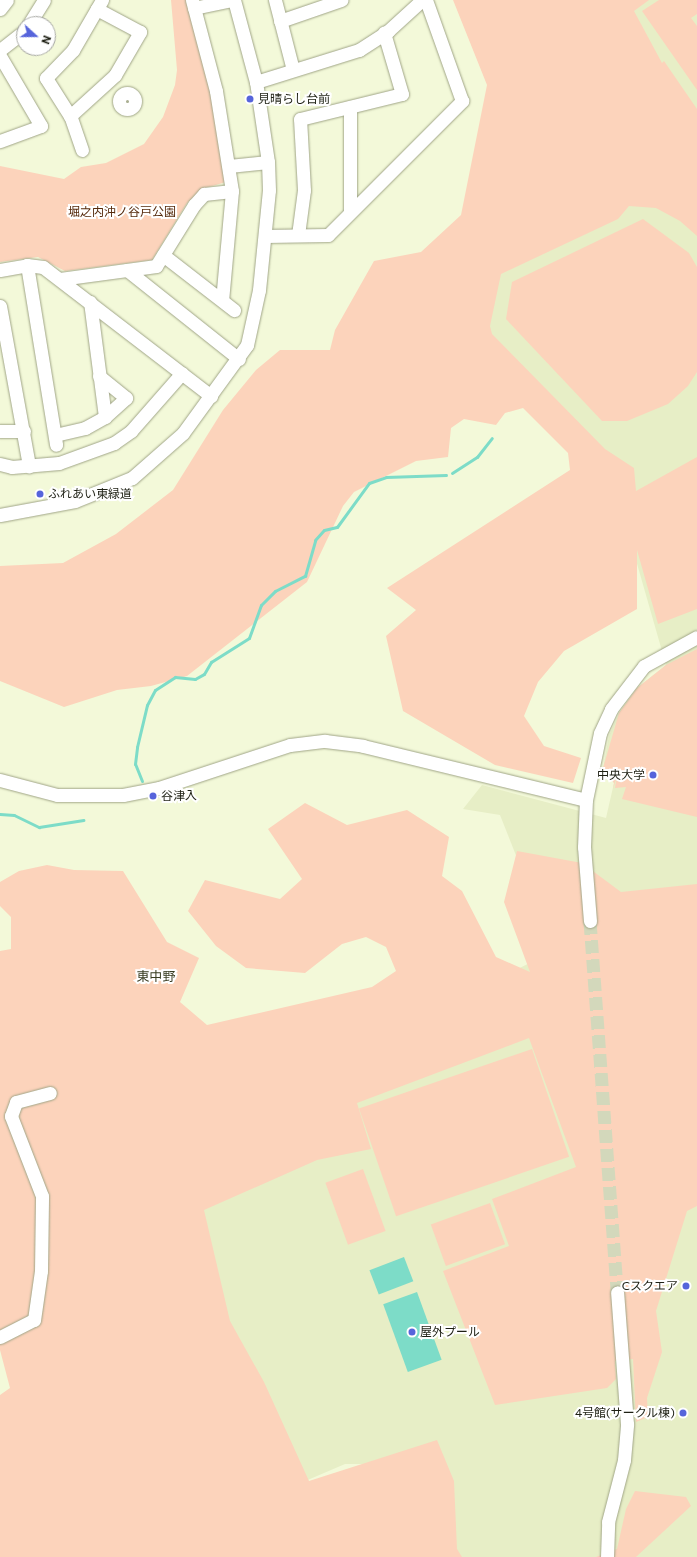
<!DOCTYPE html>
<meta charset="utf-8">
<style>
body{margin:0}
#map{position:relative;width:697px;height:1557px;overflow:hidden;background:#f3f9d9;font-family:Commissioner,"Noto Sans JP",sans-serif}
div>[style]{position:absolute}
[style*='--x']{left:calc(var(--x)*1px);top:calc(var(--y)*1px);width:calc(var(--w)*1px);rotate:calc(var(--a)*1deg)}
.built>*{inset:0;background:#e7eec6}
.green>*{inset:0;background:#fcd3bb;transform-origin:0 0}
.water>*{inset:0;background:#7ddcc8;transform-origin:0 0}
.stream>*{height:3px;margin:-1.5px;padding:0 1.5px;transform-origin:1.5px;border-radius:1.5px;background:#7ddcc8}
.minor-tunnel>*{height:13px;margin-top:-6.5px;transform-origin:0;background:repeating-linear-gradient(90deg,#d3d8bb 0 13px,transparent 0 19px)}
.roads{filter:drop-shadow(0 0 1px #a0a587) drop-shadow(0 0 1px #a0a587)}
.minor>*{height:13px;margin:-6.5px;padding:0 6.5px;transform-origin:6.5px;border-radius:6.5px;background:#fff}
.minor>.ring{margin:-6.5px;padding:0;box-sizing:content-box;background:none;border:13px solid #fff;border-radius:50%}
.dots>*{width:11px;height:11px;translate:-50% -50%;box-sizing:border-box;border:2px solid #fff;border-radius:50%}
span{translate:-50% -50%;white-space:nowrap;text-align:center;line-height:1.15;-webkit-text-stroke:4px #fff;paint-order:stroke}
.poi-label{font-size:12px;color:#1e2014}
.left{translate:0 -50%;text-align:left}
.right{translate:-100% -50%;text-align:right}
.park-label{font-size:12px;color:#562b0d}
.neighbourhood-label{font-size:13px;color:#393d22}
.north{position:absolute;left:16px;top:16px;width:40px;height:40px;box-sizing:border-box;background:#fff;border:1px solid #a5a6a1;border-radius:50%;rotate:111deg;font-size:11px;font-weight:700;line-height:16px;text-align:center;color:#1e2014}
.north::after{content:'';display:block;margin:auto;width:14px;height:18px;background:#5664db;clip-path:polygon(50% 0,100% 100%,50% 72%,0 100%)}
</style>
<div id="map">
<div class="built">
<i style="clip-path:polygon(612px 0,697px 0,697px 1557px,435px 1557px,399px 1464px,345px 1464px,289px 1488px,145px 1215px,337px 1058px,554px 951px,500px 815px,463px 809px,482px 785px,606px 818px,614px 783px,603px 768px,609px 736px,619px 713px,637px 688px,666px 665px,607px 459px,485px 332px,496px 271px)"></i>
</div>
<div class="green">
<i style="clip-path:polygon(171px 0,187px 0,211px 93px,226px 182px,202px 189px,187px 203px,152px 260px,65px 271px,38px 257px,0 262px,0 166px,64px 179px,81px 167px,106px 163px,144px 144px,163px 117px,175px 85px,177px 70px)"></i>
<i style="clip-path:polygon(453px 0,649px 0,634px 11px,662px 63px,664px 61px,697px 109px,697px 236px,680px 221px,656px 208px,629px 206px,618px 219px,501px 274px,490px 326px,492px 334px,605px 449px,634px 468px,636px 491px,697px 457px,697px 609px,658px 624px,637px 550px,637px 609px,564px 651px,538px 682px,524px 716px,544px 746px,581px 758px,573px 783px,495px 765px,403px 711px,386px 636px,416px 610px,387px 588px,570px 470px,568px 453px,523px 408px,505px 413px,496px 425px,464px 419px,451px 428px,448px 457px,416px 461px,354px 492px,343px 506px,307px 582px,187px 676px,151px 686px,117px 690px,64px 707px,0 681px,0 566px,63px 563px,116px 534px,173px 490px,223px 410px,256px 370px,280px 350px,330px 350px,335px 330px,374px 261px,421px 252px,461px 215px,487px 85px)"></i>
<i style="clip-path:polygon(659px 0,697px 0,697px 14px,691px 18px,697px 26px,697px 90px,642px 11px)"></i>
<i style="clip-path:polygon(643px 219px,689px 253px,697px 267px,697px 372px,688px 386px,668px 404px,627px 421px,602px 421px,506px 319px,512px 282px)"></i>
<i style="clip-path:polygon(697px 649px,697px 817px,622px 799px,626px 787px,615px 788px,617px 776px,613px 789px,614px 783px,603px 768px,619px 713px,637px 688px,666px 665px)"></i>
<i style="clip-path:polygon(305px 803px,347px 825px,407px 810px,449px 837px,442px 876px,462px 891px,496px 957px,530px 972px,504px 902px,517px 851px,582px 863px,621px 892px,697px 884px,697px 1206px,687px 1211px,656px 1311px,662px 1352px,647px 1398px,648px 1417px,636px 1422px,633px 1359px,615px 1361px,616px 1379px,607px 1388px,495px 1405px,443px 1271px,509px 1246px,492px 1199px,576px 1167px,529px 1038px,357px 1103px,371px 1149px,317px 1160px,204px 1210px,230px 1321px,264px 1382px,309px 1481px,437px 1440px,454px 1481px,457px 1549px,462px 1557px,0 1557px,0 1395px,10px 1388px,0 1350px,0 951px,11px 949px,11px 917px,0 906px,0 882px,19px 871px,47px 865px,74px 870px,123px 871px,167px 942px,199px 958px,180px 1002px,207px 1025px,372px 987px,396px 971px,386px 947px,366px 937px,342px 944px,305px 973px,246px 968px,216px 946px,188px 911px,205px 880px,280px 899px,302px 879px,268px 829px)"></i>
<i style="left:532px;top:1049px;width:114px;height:183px;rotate:71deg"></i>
<i style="left:363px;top:1169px;width:66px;height:40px;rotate:70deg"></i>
<i style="left:490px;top:1203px;width:44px;height:63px;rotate:70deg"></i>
<i style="clip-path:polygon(635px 1491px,686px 1497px,691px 1506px,636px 1557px,596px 1557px,617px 1549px,626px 1509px)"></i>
</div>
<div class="water">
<i style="left:404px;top:1257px;width:26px;height:37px;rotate:69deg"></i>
<i style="left:417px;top:1292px;width:72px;height:36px;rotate:70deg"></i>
</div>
<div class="stream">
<i style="--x:452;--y:473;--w:30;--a:-33"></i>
<i style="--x:477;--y:457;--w:24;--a:-52"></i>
<i style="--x:142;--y:781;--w:18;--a:-112"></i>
<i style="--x:135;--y:764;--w:17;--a:-83"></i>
<i style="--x:137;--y:747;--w:43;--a:-76.6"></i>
<i style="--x:147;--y:705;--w:17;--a:-62"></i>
<i style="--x:155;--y:690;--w:24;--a:-33"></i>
<i style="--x:175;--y:677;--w:20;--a:6"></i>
<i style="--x:195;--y:679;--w:10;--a:-29"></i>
<i style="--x:204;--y:674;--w:14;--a:-60"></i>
<i style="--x:211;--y:662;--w:45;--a:-32.3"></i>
<i style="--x:249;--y:638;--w:35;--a:-70"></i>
<i style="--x:261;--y:605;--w:20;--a:-45"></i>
<i style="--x:275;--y:591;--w:34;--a:-27"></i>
<i style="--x:305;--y:576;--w:37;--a:-74"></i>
<i style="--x:315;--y:540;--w:13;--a:-48"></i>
<i style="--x:324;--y:530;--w:13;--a:-13"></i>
<i style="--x:337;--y:527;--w:54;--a:-54"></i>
<i style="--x:369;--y:483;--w:18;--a:-19"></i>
<i style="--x:386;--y:477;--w:60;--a:-1.9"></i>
<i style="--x:0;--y:814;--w:14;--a:4"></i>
<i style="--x:14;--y:815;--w:28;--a:26"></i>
<i style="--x:39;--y:827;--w:45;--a:-9"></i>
</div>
<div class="minor-tunnel">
<i style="--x:590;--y:921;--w:372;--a:85.8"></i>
</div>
<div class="roads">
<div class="minor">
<i style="--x:192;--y:0;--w:94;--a:75.2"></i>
<i style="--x:216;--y:91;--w:101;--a:80.9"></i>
<i style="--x:232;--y:191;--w:109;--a:95.2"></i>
<i style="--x:275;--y:0;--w:72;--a:75.6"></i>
<i style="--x:194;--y:8;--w:39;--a:-12"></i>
<i style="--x:0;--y:9;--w:11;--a:-52"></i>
<i style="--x:280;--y:21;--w:65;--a:-19"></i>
<i style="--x:29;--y:24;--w:28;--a:-58"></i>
<i style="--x:0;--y:50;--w:31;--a:-38"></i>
<i style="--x:0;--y:56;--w:81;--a:59.6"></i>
<i style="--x:41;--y:126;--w:44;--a:159.9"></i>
<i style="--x:256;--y:82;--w:108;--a:-17.3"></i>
<i style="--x:359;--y:50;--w:35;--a:-33"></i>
<i style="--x:388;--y:31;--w:46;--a:-42.4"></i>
<i class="ring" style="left:119px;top:93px;width:3px;height:3px"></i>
<i style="--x:350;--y:107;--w:105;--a:90"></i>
<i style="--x:70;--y:116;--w:61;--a:-42.3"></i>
<i style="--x:115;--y:75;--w:50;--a:-59.8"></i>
<i style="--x:140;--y:32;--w:49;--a:-151.9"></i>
<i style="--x:82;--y:150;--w:36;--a:-109"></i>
<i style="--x:70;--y:116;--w:45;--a:-122.3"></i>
<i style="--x:46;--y:78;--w:39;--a:-46"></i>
<i style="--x:73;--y:50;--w:58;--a:-59.9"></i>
<i style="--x:229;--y:166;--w:39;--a:-6"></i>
<i style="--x:298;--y:235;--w:45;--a:-82.4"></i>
<i style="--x:304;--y:190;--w:71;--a:-93.2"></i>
<i style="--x:300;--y:119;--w:105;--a:-13.8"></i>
<i style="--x:402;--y:94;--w:64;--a:-106.4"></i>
<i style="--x:265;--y:236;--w:63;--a:-0.9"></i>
<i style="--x:328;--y:235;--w:190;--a:-45"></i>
<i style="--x:462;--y:101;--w:107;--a:-109.6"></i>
<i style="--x:163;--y:255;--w:90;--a:37.8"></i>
<i style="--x:27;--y:265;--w:182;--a:80.8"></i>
<i style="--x:0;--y:270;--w:27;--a:-10"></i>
<i style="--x:27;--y:265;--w:16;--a:7"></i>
<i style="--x:43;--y:267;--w:212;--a:37.5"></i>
<i style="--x:127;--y:270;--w:143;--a:38.5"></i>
<i style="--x:60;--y:279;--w:97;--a:-7.7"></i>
<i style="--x:156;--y:266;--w:72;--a:-58.1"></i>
<i style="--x:194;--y:205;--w:15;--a:-48"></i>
<i style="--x:204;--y:194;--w:28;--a:-6"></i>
<i style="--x:0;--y:306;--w:163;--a:79.7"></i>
<i style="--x:99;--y:376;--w:35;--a:39"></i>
<i style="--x:126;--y:398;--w:28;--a:138"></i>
<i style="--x:0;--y:431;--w:24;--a:0"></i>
<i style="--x:55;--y:435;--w:31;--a:-13"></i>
<i style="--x:85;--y:428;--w:23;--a:-29"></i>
<i style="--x:105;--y:417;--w:116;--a:-97.4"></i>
<i style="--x:0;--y:464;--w:12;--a:14"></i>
<i style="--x:12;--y:467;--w:47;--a:-4.9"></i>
<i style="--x:59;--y:463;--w:59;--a:-20"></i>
<i style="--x:114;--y:443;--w:21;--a:-35"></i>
<i style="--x:131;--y:431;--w:77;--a:-48.7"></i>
<i style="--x:0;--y:515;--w:76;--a:-10.6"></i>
<i style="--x:75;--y:501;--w:61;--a:-22"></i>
<i style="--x:132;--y:478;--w:68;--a:-41.4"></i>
<i style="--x:183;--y:433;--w:109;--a:-54"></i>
<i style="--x:247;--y:345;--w:56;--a:-77.7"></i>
<i style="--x:259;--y:290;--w:100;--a:-84.3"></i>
<i style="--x:269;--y:190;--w:28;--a:-92"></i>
<i style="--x:268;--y:162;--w:81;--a:-98.5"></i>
<i style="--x:256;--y:82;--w:85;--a:-105"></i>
<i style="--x:0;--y:780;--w:59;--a:14.7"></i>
<i style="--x:57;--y:795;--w:66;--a:0"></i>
<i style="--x:123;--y:795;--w:37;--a:-11"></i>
<i style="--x:159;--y:788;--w:138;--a:-18.2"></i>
<i style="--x:290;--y:745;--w:35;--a:-7"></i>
<i style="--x:325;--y:741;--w:38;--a:7"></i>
<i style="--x:363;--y:746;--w:229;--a:13.6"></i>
<i style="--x:590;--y:921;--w:74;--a:-94.6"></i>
<i style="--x:584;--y:847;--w:47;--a:-87.6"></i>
<i style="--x:586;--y:800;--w:68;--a:-78.2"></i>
<i style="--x:600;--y:733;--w:26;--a:-65"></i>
<i style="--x:611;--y:709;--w:54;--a:-52.5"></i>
<i style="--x:644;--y:666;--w:60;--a:-28.7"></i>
<i style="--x:0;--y:1337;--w:38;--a:-27"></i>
<i style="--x:34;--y:1320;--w:49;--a:-81.9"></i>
<i style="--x:41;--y:1271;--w:75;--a:-89.2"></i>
<i style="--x:42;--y:1196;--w:86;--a:-111.2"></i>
<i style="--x:11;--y:1116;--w:15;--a:-70"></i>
<i style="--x:16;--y:1102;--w:35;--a:-15"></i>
<i style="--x:607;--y:1557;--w:35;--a:-88"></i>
<i style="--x:608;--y:1522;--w:64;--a:-75.5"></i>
<i style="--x:624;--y:1460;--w:36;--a:-85"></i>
<i style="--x:627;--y:1424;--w:132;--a:-94.3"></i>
</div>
</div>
<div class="dots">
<i style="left:250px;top:99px;background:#5664db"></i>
<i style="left:40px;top:494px;background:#5664db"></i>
<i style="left:653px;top:775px;background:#5664db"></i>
<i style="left:153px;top:796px;background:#5664db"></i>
<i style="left:686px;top:1286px;background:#5664db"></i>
<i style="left:412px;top:1332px;background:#5664db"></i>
<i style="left:683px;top:1413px;background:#5664db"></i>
</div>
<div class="poi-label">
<span class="left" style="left:258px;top:99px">見晴らし台前</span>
<span class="left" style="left:48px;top:494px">ふれあい東緑道</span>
<span class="right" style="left:645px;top:775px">中央大学</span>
<span class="left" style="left:161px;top:796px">谷津入</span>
<span class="right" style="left:678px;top:1286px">Cスクエア</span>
<span class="left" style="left:420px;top:1332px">屋外プール</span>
<span class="right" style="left:675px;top:1413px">4号館(サークル棟)</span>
</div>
<div class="park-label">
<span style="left:122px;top:212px">堀之内沖ノ谷戸公園</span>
</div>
<div class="neighbourhood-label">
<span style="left:156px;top:976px">東中野</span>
</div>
<div class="north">N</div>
</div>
